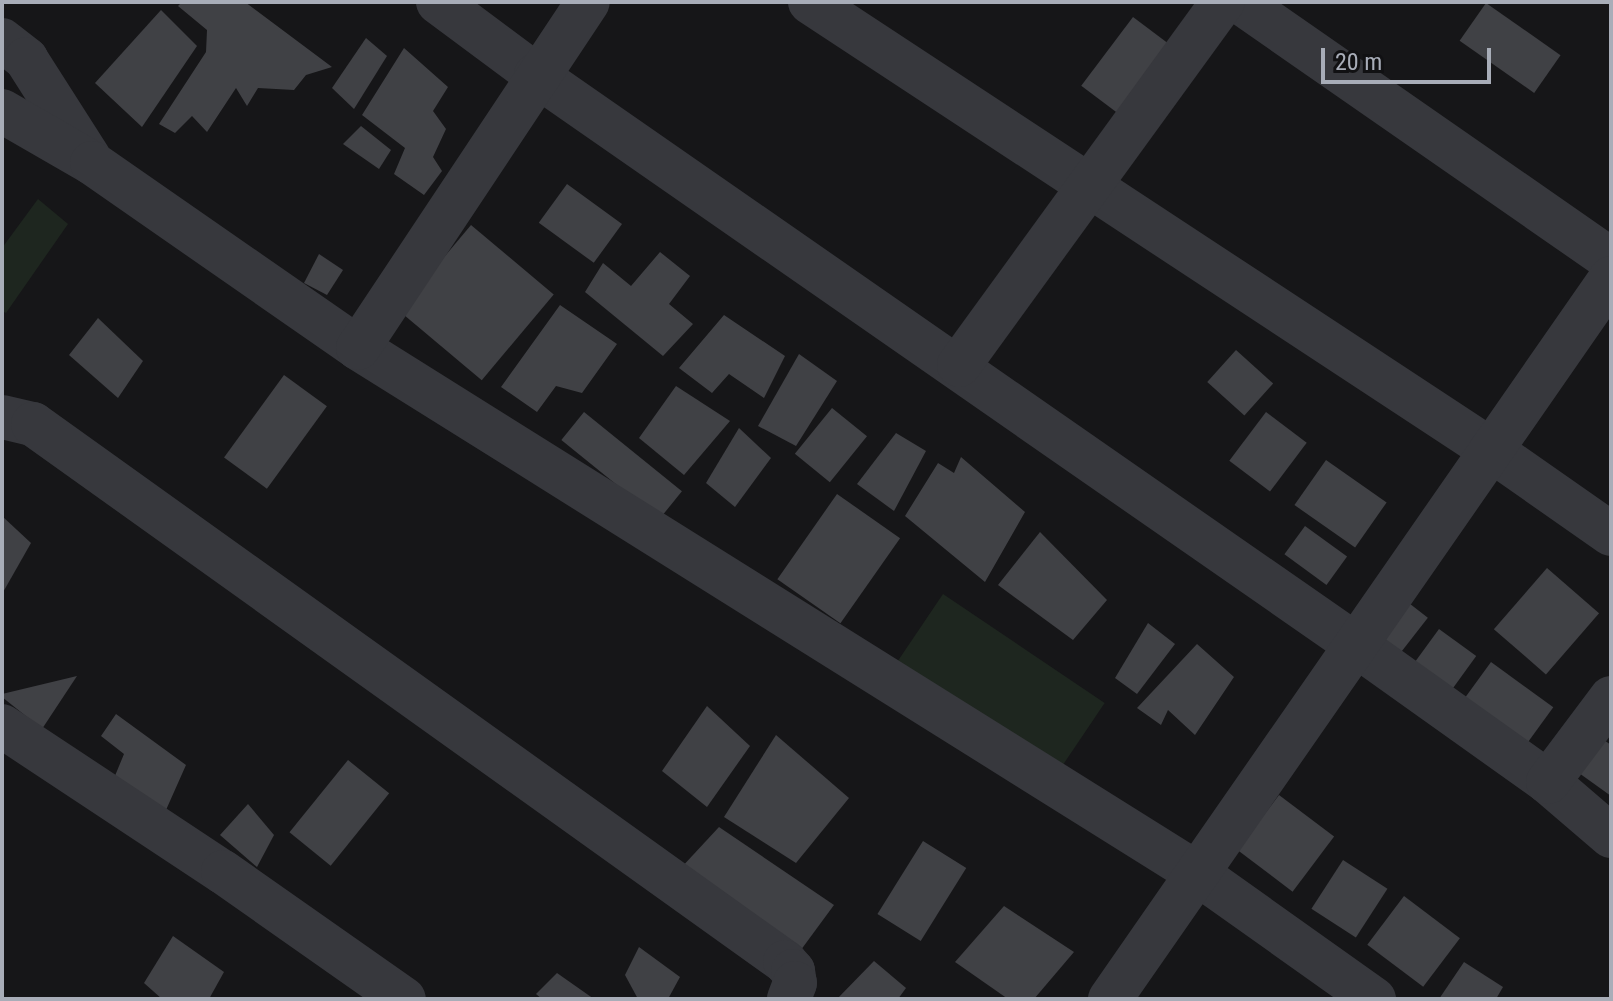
<!DOCTYPE html>
<style>
body{margin:0}
#map{position:relative;width:1613px;height:1001px;overflow:hidden;background:#161618;font-family:"Roboto Condensed",sans-serif}
div>[style]{position:absolute}
[style*='--x']{left:calc(var(--x)*1px);top:calc(var(--y)*1px);width:calc(var(--w)*1px);rotate:calc(var(--a)*1deg)}
.green>*{inset:0;background:#1e261f;transform-origin:0 0}
.building>*{inset:0;background:#404145;transform-origin:0 0}
.minor>*{height:44px;margin:-22px;padding:0 22px;transform-origin:22px;border-radius:22px;background:#37383d}
span{translate:-50% -50%;white-space:nowrap;text-align:center;line-height:1.15;-webkit-text-stroke:6px #111113;paint-order:stroke}
.frame{position:absolute;inset:0;border:4px solid #a8adb8;pointer-events:none}
.scale{position:absolute;left:1321px;top:48px;width:170px;height:36px;box-sizing:border-box;border:4px solid #a8adb8;border-top:0;padding-left:10px;font-size:24px;line-height:28px;white-space:nowrap;color:#a8adb8;-webkit-text-stroke:6px #111113;paint-order:stroke}
</style>
<div id="map">
<div class="green">
<i style="clip-path:polygon(38px 199px,68px 224px,6px 313px,2px 311px,2px 248px)"></i>
<i style="left:943px;top:594px;width:195px;height:104px;rotate:34deg"></i>
</div>
<div class="building">
<i style="clip-path:polygon(182px 2px,245px 2px,332px 67px,306px 75px,294px 90px,258px 88px,247px 106px,236px 88px,207px 132px,192px 116px,175px 133px,159px 124px,206px 52px,207px 30px,178px 6px)"></i>
<i style="left:1486px;top:3px;width:91px;height:46px;rotate:35deg"></i>
<i style="clip-path:polygon(161px 10px,197px 46px,142px 127px,95px 83px)"></i>
<i style="left:1133px;top:17px;width:45px;height:86px;rotate:37deg"></i>
<i style="clip-path:polygon(366px 38px,387px 56px,354px 109px,332px 88px)"></i>
<i style="clip-path:polygon(404px 48px,448px 87px,433px 111px,446px 129px,433px 157px,442px 171px,424px 195px,394px 174px,405px 148px,362px 115px)"></i>
<i style="clip-path:polygon(361px 126px,391px 150px,379px 169px,343px 144px)"></i>
<i style="left:567px;top:184px;width:68px;height:48px;rotate:36deg"></i>
<i style="left:471px;top:225px;width:108px;height:112px;rotate:40deg"></i>
<i style="clip-path:polygon(660px 252px,690px 276px,669px 304px,693px 324px,663px 356px,585px 292px,603px 263px,631px 286px)"></i>
<i style="clip-path:polygon(319px 254px,343px 270px,327px 295px,304px 283px)"></i>
<i style="clip-path:polygon(560px 305px,617px 344px,582px 393px,556px 386px,537px 412px,501px 387px)"></i>
<i style="clip-path:polygon(724px 315px,785px 356px,764px 398px,729px 374px,712px 393px,679px 368px)"></i>
<i style="clip-path:polygon(98px 318px,143px 361px,118px 398px,69px 355px)"></i>
<i style="left:1236px;top:350px;width:50px;height:43px;rotate:42deg"></i>
<i style="clip-path:polygon(799px 354px,837px 381px,796px 446px,758px 426px)"></i>
<i style="left:284px;top:375px;width:53px;height:102px;rotate:36deg"></i>
<i style="clip-path:polygon(676px 386px,730px 421px,684px 475px,639px 438px)"></i>
<i style="left:832px;top:408px;width:45px;height:59px;rotate:39deg"></i>
<i style="left:584px;top:412px;width:126px;height:36px;rotate:39deg"></i>
<i style="left:1266px;top:412px;width:51px;height:61px;rotate:37deg"></i>
<i style="clip-path:polygon(739px 428px,771px 458px,735px 507px,706px 483px)"></i>
<i style="clip-path:polygon(896px 433px,926px 451px,894px 511px,857px 484px)"></i>
<i style="clip-path:polygon(961px 457px,1025px 512px,985px 582px,905px 516px,938px 463px,954px 473px)"></i>
<i style="left:1326px;top:460px;width:74px;height:55px;rotate:35deg"></i>
<i style="left:837px;top:494px;width:77px;height:104px;rotate:35deg"></i>
<i style="clip-path:polygon(2px 516px,31px 543px,2px 594px)"></i>
<i style="left:1305px;top:526px;width:52px;height:35px;rotate:36deg"></i>
<i style="clip-path:polygon(1040px 532px,1107px 600px,1073px 640px,998px 585px)"></i>
<i style="left:1547px;top:568px;width:69px;height:81px;rotate:41deg"></i>
<i style="left:1405px;top:600px;width:29px;height:50px;rotate:38deg"></i>
<i style="clip-path:polygon(1148px 623px,1175px 644px,1137px 694px,1115px 678px)"></i>
<i style="left:1439px;top:629px;width:46px;height:44px;rotate:36deg"></i>
<i style="clip-path:polygon(1197px 644px,1234px 677px,1195px 735px,1168px 710px,1161px 725px,1137px 708px)"></i>
<i style="left:1491px;top:662px;width:77px;height:47px;rotate:36deg"></i>
<i style="clip-path:polygon(77px 676px,42px 729px,2px 697px,2px 694px)"></i>
<i style="clip-path:polygon(707px 706px,750px 746px,707px 807px,662px 771px)"></i>
<i style="clip-path:polygon(116px 714px,186px 765px,166px 810px,112px 783px,124px 754px,101px 736px)"></i>
<i style="clip-path:polygon(776px 735px,849px 798px,796px 863px,724px 817px)"></i>
<i style="clip-path:polygon(1597px 735px,1611px 745px,1611px 796px,1572px 768px)"></i>
<i style="left:348px;top:760px;width:53px;height:93px;rotate:39deg"></i>
<i style="left:1279px;top:795px;width:69px;height:69px;rotate:37deg"></i>
<i style="clip-path:polygon(248px 804px,274px 835px,257px 867px,220px 835px)"></i>
<i style="clip-path:polygon(719px 827px,834px 905px,795px 958px,680px 869px)"></i>
<i style="left:923px;top:841px;width:51px;height:86px;rotate:32deg"></i>
<i style="left:1343px;top:860px;width:53px;height:58px;rotate:33deg"></i>
<i style="left:1404px;top:896px;width:70px;height:61px;rotate:37deg"></i>
<i style="clip-path:polygon(1004px 906px,1074px 952px,1034px 999px,1008px 999px,955px 962px)"></i>
<i style="clip-path:polygon(173px 936px,224px 972px,209px 999px,162px 999px,144px 983px)"></i>
<i style="clip-path:polygon(639px 947px,680px 977px,668px 999px,638px 999px,625px 975px)"></i>
<i style="clip-path:polygon(874px 961px,906px 988px,898px 999px,837px 999px)"></i>
<i style="clip-path:polygon(1464px 962px,1503px 987px,1496px 999px,1439px 999px)"></i>
<i style="clip-path:polygon(557px 973px,594px 999px,542px 999px,536px 994px)"></i>
</div>
<div class="minor">
<i style="--x:438;--y:2;--w:122;--a:36.7"></i>
<i style="--x:536;--y:75;--w:999;--a:34.8"></i>
<i style="--x:1356;--y:645;--w:236;--a:35.5"></i>
<i style="--x:1548;--y:782;--w:83;--a:40.6"></i>
<i style="--x:810;--y:2;--w:815;--a:33.34"></i>
<i style="--x:1491;--y:450;--w:146;--a:35"></i>
<i style="--x:1240;--y:2;--w:452;--a:34.8"></i>
<i style="--x:2;--y:40;--w:31;--a:38"></i>
<i style="--x:26;--y:59;--w:117;--a:57.5"></i>
<i style="--x:2;--y:111;--w:104;--a:30"></i>
<i style="--x:92;--y:163;--w:324;--a:34.8"></i>
<i style="--x:358;--y:348;--w:991;--a:32.05"></i>
<i style="--x:1198;--y:874;--w:216;--a:35.4"></i>
<i style="--x:358;--y:348;--w:415;--a:-56.4"></i>
<i style="--x:959;--y:365;--w:449;--a:-54"></i>
<i style="--x:2;--y:417;--w:32;--a:13"></i>
<i style="--x:33;--y:424;--w:925;--a:35.58"></i>
<i style="--x:785;--y:962;--w:12;--a:48"></i>
<i style="--x:793;--y:971;--w:12;--a:81"></i>
<i style="--x:795;--y:983;--w:17;--a:111"></i>
<i style="--x:2;--y:726;--w:265;--a:33.5"></i>
<i style="--x:223;--y:872;--w:221;--a:35.1"></i>
<i style="--x:1548;--y:782;--w:105;--a:-53.1"></i>
<i style="--x:1110;--y:999;--w:878;--a:-55.21"></i>
</div>
<div class="frame"></div>
<div class="scale">20 m</div>
</div>
